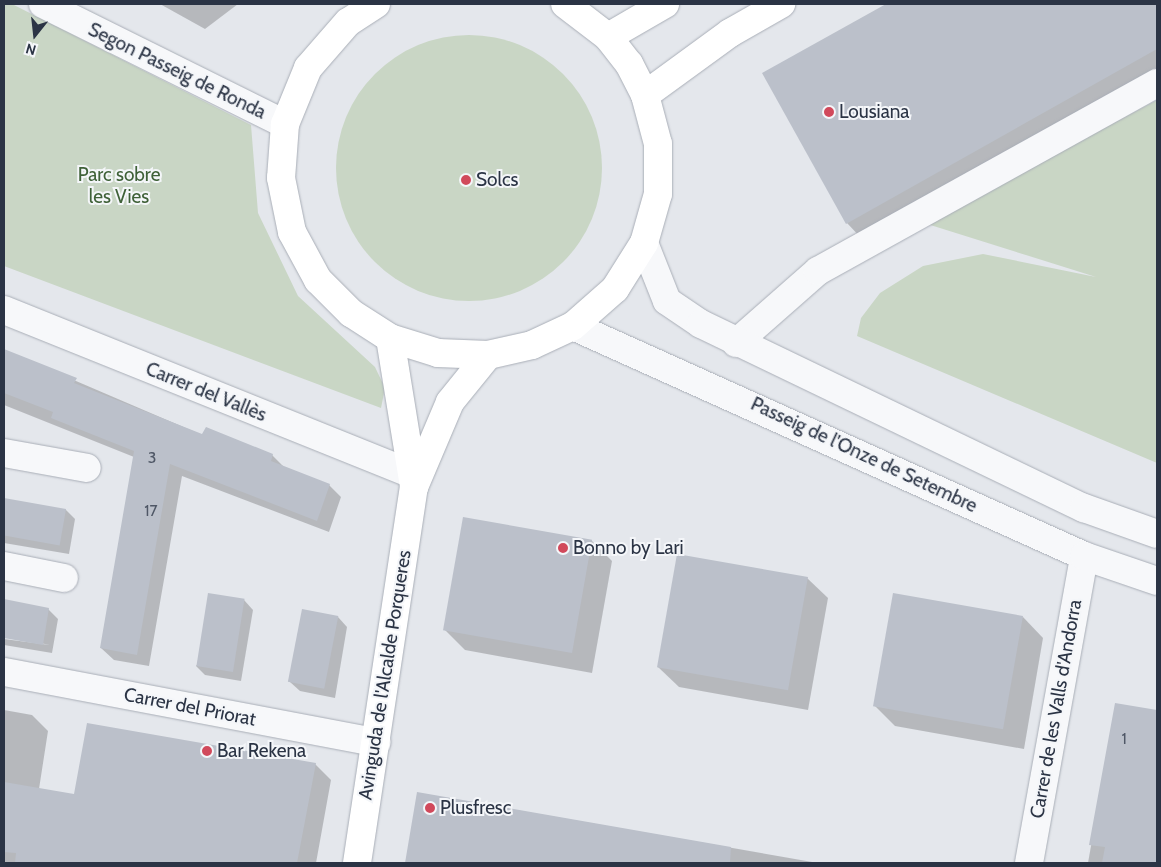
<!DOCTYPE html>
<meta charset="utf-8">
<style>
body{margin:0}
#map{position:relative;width:1161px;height:867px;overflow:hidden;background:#e4e7ec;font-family:Cabin,sans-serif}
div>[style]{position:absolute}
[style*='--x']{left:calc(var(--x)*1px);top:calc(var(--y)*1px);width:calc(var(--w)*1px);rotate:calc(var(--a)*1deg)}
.green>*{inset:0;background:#c9d6c5}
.round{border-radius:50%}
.shadow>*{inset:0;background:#0003}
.building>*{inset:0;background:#bbc0ca;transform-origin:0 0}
.roads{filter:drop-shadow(0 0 1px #a9aeb7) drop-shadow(0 0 1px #a9aeb7)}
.pedestrian>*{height:28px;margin:-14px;padding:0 14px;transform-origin:14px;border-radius:14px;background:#f7f8fa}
.minor>*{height:28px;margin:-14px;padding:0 14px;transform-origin:14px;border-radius:14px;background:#f7f8fa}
.tertiary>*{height:28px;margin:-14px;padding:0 14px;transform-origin:14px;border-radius:14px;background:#f7f8fa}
.primary>*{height:28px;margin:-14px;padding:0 14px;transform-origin:14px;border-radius:14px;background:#fff}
.dots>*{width:14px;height:14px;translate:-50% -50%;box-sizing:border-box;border:2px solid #f4f6f9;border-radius:50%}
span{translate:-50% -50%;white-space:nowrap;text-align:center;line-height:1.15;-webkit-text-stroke:4px #f4f6f9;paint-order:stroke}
.number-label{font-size:16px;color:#4f5766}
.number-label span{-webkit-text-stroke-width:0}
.street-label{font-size:19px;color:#2b3445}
.poi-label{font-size:19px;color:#2b3445}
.left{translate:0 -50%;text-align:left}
.park-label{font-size:19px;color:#3f6138}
.frame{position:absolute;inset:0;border:5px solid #2b3445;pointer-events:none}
.north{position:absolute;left:10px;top:10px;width:50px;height:50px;-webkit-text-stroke:4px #f4f6f9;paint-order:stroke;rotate:196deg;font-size:14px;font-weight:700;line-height:20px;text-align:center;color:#2b3445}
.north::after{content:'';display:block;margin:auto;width:18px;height:22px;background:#2b3445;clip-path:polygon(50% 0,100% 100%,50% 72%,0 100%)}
</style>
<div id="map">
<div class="green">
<i style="clip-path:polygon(4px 4px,12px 4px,251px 125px,258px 213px,298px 296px,375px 367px,385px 388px,381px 408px,4px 266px)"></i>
<i class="round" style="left:336px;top:35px;width:266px;height:266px"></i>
<i style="clip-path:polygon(1157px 100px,1157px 463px,857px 336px,861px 318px,880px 293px,923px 266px,983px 254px,1096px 277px,924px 223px)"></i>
</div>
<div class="shadow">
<i style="clip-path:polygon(160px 4px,238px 4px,205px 29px)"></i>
<i style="clip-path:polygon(889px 4px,1054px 4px,1090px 70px,1099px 4px,1157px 4px,1157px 75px,863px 240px,847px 223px,764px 73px)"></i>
<i style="clip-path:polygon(6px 351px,202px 435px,272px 455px,285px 468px,329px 485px,341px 497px,329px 532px,182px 476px,149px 666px,114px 660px,101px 648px,134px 457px,4px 405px)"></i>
<i style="clip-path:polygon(4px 499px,66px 510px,75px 519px,69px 554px,4px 543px)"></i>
<i style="clip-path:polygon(591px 540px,612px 561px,592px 673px,465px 650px,444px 629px)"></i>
<i style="clip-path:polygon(807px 578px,828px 598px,808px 710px,679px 687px,658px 667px)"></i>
<i style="clip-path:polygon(244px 600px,253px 610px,241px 681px,205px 675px,196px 666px)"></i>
<i style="clip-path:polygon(4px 601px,48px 609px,58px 619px,52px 653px,4px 645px,4px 639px,50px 645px,4px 636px)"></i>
<i style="clip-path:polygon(338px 617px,347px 627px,335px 698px,300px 691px,290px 682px)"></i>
<i style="clip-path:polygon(1023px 617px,1043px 638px,1024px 749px,895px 726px,875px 706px)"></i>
<i style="clip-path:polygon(1116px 704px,1157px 712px,1157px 863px,1088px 863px)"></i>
<i style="clip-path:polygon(4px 710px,32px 715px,48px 731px,39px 789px,75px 795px,315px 764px,331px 780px,316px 863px,4px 863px)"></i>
<i style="clip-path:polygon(418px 793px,818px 863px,406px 863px)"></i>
</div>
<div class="building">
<i style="clip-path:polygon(886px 4px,1157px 4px,1157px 49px,846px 224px,762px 73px)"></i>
<i style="clip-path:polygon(4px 349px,77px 378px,74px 383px,202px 434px,206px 427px,273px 454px,271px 461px,330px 484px,317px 521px,170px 464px,137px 655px,100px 648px,134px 451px,51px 418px,53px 412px,4px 393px)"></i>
<i style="left:4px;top:498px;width:63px;height:37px;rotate:10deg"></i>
<i style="left:463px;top:517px;width:131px;height:115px;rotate:10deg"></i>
<i style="left:677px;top:554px;width:133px;height:115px;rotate:10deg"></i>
<i style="left:208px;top:593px;width:37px;height:74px;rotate:9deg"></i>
<i style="left:893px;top:593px;width:132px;height:115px;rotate:10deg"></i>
<i style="clip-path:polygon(4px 599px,49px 608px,43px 645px,4px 638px)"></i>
<i style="left:302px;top:609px;width:37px;height:74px;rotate:11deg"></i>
<i style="clip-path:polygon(1115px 703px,1157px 710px,1157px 863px,1102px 863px,1105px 847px,1089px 845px)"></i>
<i style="clip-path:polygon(87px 723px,316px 763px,297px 863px,15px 863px,16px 853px,4px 852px,4px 782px,74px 794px)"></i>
<i style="clip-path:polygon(417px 792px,731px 847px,730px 863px,405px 863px)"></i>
</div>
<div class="roads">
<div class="pedestrian">
<i style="--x:736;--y:343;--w:109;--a:-41.3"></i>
<i style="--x:818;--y:271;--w:388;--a:-29"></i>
</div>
<div class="minor">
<i style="--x:43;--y:4;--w:270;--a:26.4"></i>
<i style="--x:4;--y:310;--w:437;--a:21.9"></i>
<i style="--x:4;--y:453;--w:84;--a:10.2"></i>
<i style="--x:4;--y:566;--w:61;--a:11.3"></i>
<i style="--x:4;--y:672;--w:379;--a:10.7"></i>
<i style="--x:1029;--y:863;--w:312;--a:-79.8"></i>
</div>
<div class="tertiary">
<i style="--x:644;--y:243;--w:62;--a:68.4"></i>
<i style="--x:667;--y:301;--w:41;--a:34.1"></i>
<i style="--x:701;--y:324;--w:425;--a:25.7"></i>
<i style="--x:1084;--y:508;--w:77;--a:19.6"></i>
<i style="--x:573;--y:326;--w:560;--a:24.23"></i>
<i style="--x:1084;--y:556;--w:77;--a:18.9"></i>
</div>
<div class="primary">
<i style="--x:376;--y:4;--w:33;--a:147"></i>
<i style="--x:348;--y:22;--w:61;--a:131"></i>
<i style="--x:308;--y:68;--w:61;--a:112.3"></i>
<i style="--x:285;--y:124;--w:54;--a:94.2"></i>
<i style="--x:281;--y:178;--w:55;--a:78.5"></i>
<i style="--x:292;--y:232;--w:55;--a:61.6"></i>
<i style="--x:318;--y:280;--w:47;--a:45"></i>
<i style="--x:351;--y:313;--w:46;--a:32.7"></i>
<i style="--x:390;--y:338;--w:50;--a:17.4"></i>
<i style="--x:438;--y:353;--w:50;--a:2.3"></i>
<i style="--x:488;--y:355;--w:45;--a:-12.8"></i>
<i style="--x:532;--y:345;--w:45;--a:-24.9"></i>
<i style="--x:573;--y:326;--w:56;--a:-41.4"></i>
<i style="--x:615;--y:289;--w:54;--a:-57.8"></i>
<i style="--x:644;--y:243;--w:51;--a:-74.1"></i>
<i style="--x:658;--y:194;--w:50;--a:-90"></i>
<i style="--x:658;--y:144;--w:51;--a:-104.9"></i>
<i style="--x:645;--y:95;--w:35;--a:-117"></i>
<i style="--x:629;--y:64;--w:34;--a:-128"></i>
<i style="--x:608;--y:37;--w:54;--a:-142.5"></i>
<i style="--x:608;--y:37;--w:66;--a:-30.1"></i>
<i style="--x:645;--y:95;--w:105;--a:-36.1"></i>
<i style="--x:730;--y:33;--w:59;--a:-29.6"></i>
<i style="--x:390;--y:338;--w:151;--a:80.8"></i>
<i style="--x:357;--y:863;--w:380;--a:-81.4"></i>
<i style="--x:414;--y:487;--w:92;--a:-67"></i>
<i style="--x:450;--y:402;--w:60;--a:-51"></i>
</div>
</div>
<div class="dots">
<i style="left:829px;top:112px;background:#d1495b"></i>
<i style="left:466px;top:180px;background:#d1495b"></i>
<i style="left:563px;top:548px;background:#d1495b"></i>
<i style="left:207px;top:751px;background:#d1495b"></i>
<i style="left:430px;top:808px;background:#d1495b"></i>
</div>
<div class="number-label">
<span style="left:152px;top:458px">3</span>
<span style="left:151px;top:511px">17</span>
<span style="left:1124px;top:739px">1</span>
</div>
<div class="street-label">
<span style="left:177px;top:71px;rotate:26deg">Segon Passeig de Ronda</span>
<span style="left:206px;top:392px;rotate:22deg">Carrer del Vallès</span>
<span style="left:864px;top:455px;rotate:25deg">Passeig de l'Onze de Setembre</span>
<span style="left:385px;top:675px;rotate:-81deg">Avinguda de l'Alcalde Porqueres</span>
<span style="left:190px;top:707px;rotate:11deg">Carrer del Priorat</span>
<span style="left:1056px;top:709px;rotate:-80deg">Carrer de les Valls d'Andorra</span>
</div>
<div class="poi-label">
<span class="left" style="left:839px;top:112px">Lousiana</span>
<span class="left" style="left:476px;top:180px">Solcs</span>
<span class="left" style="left:573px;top:548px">Bonno by Lari</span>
<span class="left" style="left:217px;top:751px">Bar Rekena</span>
<span class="left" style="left:440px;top:808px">Plusfresc</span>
</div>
<div class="park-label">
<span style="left:119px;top:186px">Parc sobre<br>les Vies</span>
</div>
<div class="frame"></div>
<div class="north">N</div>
</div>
